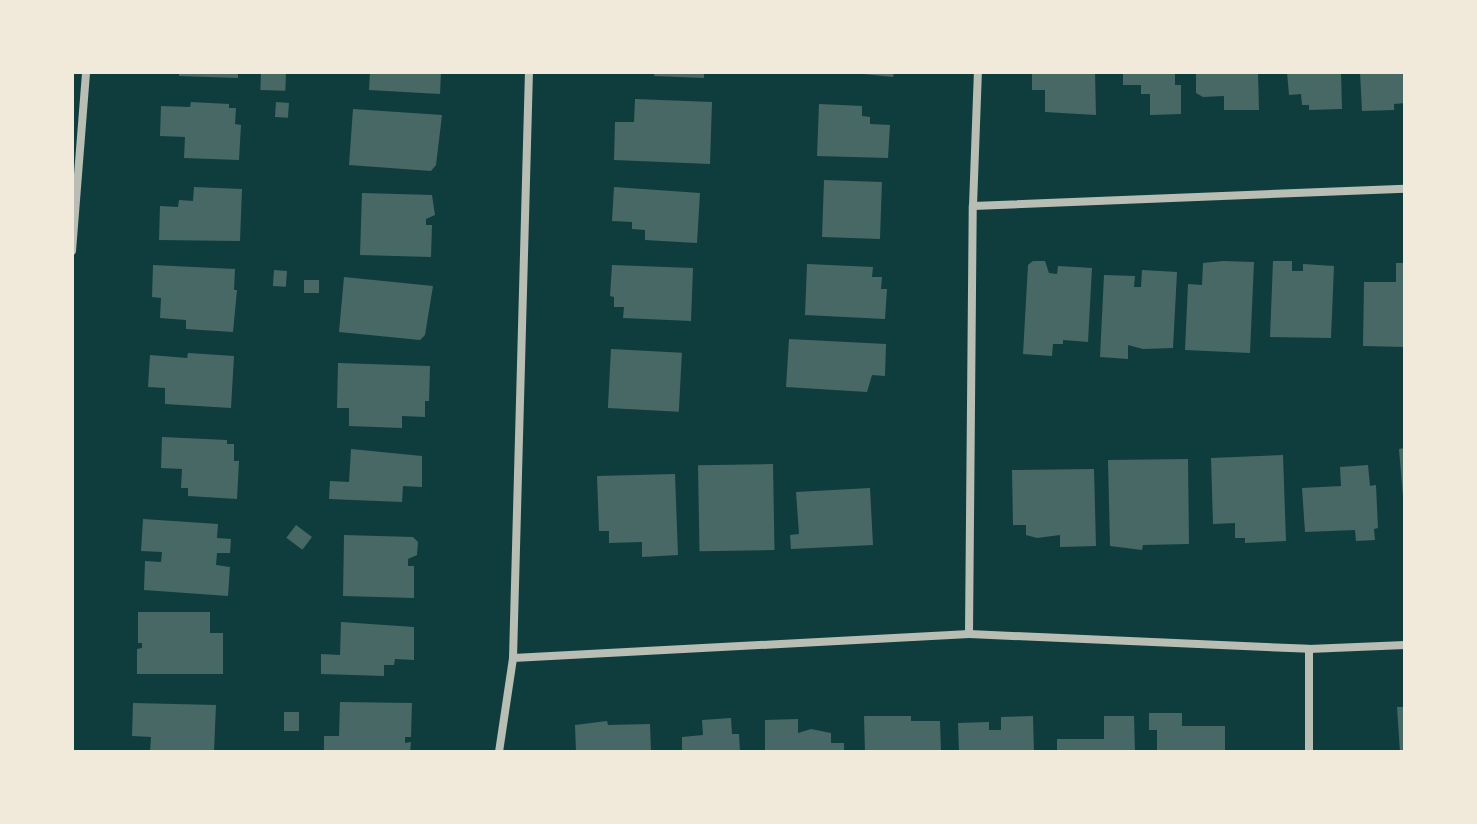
<!DOCTYPE html>
<style>
body{margin:0}
#map{position:relative;width:1477px;height:824px;overflow:hidden;background:#0f3d3e;font-family:"Nunito Sans",sans-serif}
div>[style]{position:absolute}
[style*='--x']{left:calc(var(--x)*1px);top:calc(var(--y)*1px);width:calc(var(--w)*1px);rotate:calc(var(--a)*1deg)}
.building>*{inset:0;background:#486865;transform-origin:0 0}
.minor>*{height:8px;margin:-4px;padding:0 4px;transform-origin:4px;border-radius:4px;background:#b8beb3}
span{translate:-50% -50%;white-space:nowrap;text-align:center;line-height:1.15;-webkit-text-stroke:6px #f1e9da;paint-order:stroke}
.frame{position:absolute;inset:0;border:74px solid #f1e9da;pointer-events:none}
</style>
<div id="map">
<div class="building">
<i style="clip-path:polygon(179px 72px,238px 72px,238px 78px,179px 76px)"></i>
<i style="left:261px;top:72px;width:25px;height:18px;rotate:2deg"></i>
<i style="clip-path:polygon(370px 72px,441px 72px,440px 94px,369px 90px)"></i>
<i style="clip-path:polygon(655px 72px,704px 72px,704px 78px,654px 76px)"></i>
<i style="clip-path:polygon(843px 72px,894px 72px,893px 77px)"></i>
<i style="clip-path:polygon(1032px 72px,1095px 72px,1096px 115px,1045px 112px,1045px 90px,1032px 90px)"></i>
<i style="clip-path:polygon(1123px 72px,1175px 72px,1175px 85px,1181px 85px,1181px 114px,1150px 115px,1150px 94px,1141px 94px,1141px 85px,1123px 85px)"></i>
<i style="clip-path:polygon(1196px 72px,1258px 72px,1259px 110px,1224px 110px,1224px 96px,1203px 97px,1196px 93px)"></i>
<i style="clip-path:polygon(1287px 72px,1341px 72px,1342px 109px,1309px 110px,1309px 105px,1302px 105px,1301px 94px,1289px 95px)"></i>
<i style="clip-path:polygon(1360px 72px,1405px 72px,1405px 103px,1394px 104px,1394px 110px,1362px 111px)"></i>
<i style="clip-path:polygon(635px 99px,712px 102px,710px 164px,614px 160px,615px 122px,634px 122px)"></i>
<i style="clip-path:polygon(191px 102px,229px 104px,229px 108px,236px 108px,235px 124px,241px 125px,239px 160px,184px 158px,185px 137px,160px 136px,161px 106px,190px 107px)"></i>
<i style="left:276px;top:102px;width:13px;height:15px;rotate:4deg"></i>
<i style="clip-path:polygon(819px 104px,862px 106px,862px 116px,870px 117px,870px 124px,890px 125px,888px 158px,817px 156px)"></i>
<i style="clip-path:polygon(353px 109px,442px 115px,436px 165px,431px 171px,349px 165px)"></i>
<i style="left:824px;top:180px;width:58px;height:57px;rotate:2deg"></i>
<i style="clip-path:polygon(194px 187px,242px 189px,240px 241px,159px 240px,160px 206px,178px 207px,179px 200px,193px 201px)"></i>
<i style="clip-path:polygon(614px 187px,700px 193px,697px 243px,645px 240px,645px 230px,632px 229px,632px 222px,612px 221px)"></i>
<i style="clip-path:polygon(362px 193px,432px 195px,435px 215px,426px 219px,426px 225px,432px 225px,431px 257px,360px 255px)"></i>
<i style="clip-path:polygon(1033px 261px,1045px 261px,1049px 273px,1057px 274px,1058px 266px,1092px 268px,1088px 342px,1063px 340px,1063px 344px,1053px 344px,1052px 356px,1023px 354px,1028px 265px)"></i>
<i style="clip-path:polygon(1223px 261px,1254px 262px,1250px 353px,1185px 350px,1188px 284px,1202px 285px,1203px 263px)"></i>
<i style="clip-path:polygon(1273px 261px,1292px 261px,1292px 271px,1303px 271px,1303px 264px,1334px 266px,1331px 338px,1270px 337px)"></i>
<i style="clip-path:polygon(1396px 263px,1405px 263px,1405px 347px,1363px 346px,1364px 282px,1396px 282px)"></i>
<i style="clip-path:polygon(807px 264px,873px 267px,872px 277px,882px 277px,881px 289px,887px 289px,885px 319px,805px 315px)"></i>
<i style="clip-path:polygon(153px 265px,235px 269px,234px 290px,237px 290px,233px 332px,186px 329px,186px 320px,160px 318px,161px 298px,152px 297px)"></i>
<i style="clip-path:polygon(612px 265px,693px 268px,691px 321px,623px 318px,624px 307px,614px 307px,614px 297px,610px 296px)"></i>
<i style="left:274px;top:270px;width:13px;height:16px;rotate:4deg"></i>
<i style="clip-path:polygon(1142px 270px,1177px 272px,1173px 348px,1143px 349px,1128px 345px,1128px 359px,1100px 357px,1104px 275px,1135px 276px,1134px 287px,1141px 287px)"></i>
<i style="clip-path:polygon(344px 277px,433px 286px,425px 335px,420px 340px,339px 332px)"></i>
<i style="left:319px;top:280px;width:13px;height:15px;rotate:90deg"></i>
<i style="clip-path:polygon(789px 339px,886px 344px,885px 376px,872px 375px,867px 392px,786px 387px)"></i>
<i style="left:611px;top:349px;width:71px;height:59px;rotate:3deg"></i>
<i style="clip-path:polygon(188px 353px,234px 356px,231px 408px,165px 404px,165px 388px,148px 387px,150px 355px,187px 358px)"></i>
<i style="clip-path:polygon(338px 363px,430px 366px,429px 401px,425px 401px,425px 417px,402px 416px,402px 428px,349px 426px,349px 408px,337px 408px)"></i>
<i style="clip-path:polygon(162px 437px,227px 440px,227px 444px,234px 444px,234px 461px,239px 461px,237px 499px,188px 496px,188px 488px,181px 488px,182px 469px,161px 468px)"></i>
<i style="clip-path:polygon(1405px 448px,1405px 497px,1403px 497px,1399px 449px)"></i>
<i style="clip-path:polygon(351px 449px,422px 456px,422px 487px,403px 486px,402px 502px,329px 499px,330px 481px,349px 482px)"></i>
<i style="clip-path:polygon(1283px 455px,1286px 541px,1245px 543px,1245px 538px,1235px 538px,1235px 523px,1213px 524px,1211px 458px)"></i>
<i style="clip-path:polygon(1188px 459px,1189px 544px,1143px 545px,1142px 550px,1110px 546px,1108px 460px)"></i>
<i style="left:773px;top:464px;width:86px;height:75px;rotate:89deg"></i>
<i style="clip-path:polygon(1368px 465px,1370px 486px,1376px 485px,1378px 528px,1374px 529px,1375px 540px,1356px 541px,1355px 530px,1305px 532px,1302px 488px,1341px 486px,1340px 467px)"></i>
<i style="clip-path:polygon(1094px 469px,1096px 546px,1060px 547px,1060px 535px,1037px 538px,1026px 535px,1026px 525px,1013px 525px,1012px 470px)"></i>
<i style="clip-path:polygon(675px 474px,678px 555px,642px 557px,642px 542px,609px 543px,609px 531px,599px 531px,597px 476px)"></i>
<i style="clip-path:polygon(870px 488px,873px 545px,791px 549px,790px 535px,799px 534px,796px 492px)"></i>
<i style="clip-path:polygon(143px 519px,218px 524px,217px 538px,231px 539px,230px 553px,217px 553px,216px 565px,230px 567px,228px 596px,144px 590px,145px 561px,161px 562px,162px 552px,141px 551px)"></i>
<i style="left:296px;top:525px;width:20px;height:16px;rotate:37deg"></i>
<i style="clip-path:polygon(344px 535px,413px 537px,418px 542px,417px 555px,408px 559px,408px 566px,414px 566px,414px 598px,343px 596px)"></i>
<i style="clip-path:polygon(138px 612px,210px 612px,210px 633px,223px 633px,223px 674px,137px 674px,137px 649px,142px 648px,142px 643px,138px 643px)"></i>
<i style="clip-path:polygon(341px 622px,414px 627px,414px 660px,395px 659px,394px 665px,384px 665px,384px 676px,321px 674px,321px 654px,340px 655px)"></i>
<i style="clip-path:polygon(340px 702px,412px 703px,411px 737px,405px 737px,405px 743px,411px 742px,410px 752px,324px 752px,324px 736px,339px 736px)"></i>
<i style="clip-path:polygon(133px 703px,216px 705px,214px 752px,150px 752px,151px 737px,132px 736px)"></i>
<i style="clip-path:polygon(1397px 707px,1405px 707px,1405px 752px,1400px 752px)"></i>
<i style="left:284px;top:712px;width:15px;height:19px"></i>
<i style="clip-path:polygon(1149px 713px,1182px 713px,1182px 726px,1225px 726px,1225px 752px,1157px 752px,1157px 730px,1149px 730px)"></i>
<i style="clip-path:polygon(864px 716px,911px 716px,911px 721px,940px 721px,941px 752px,865px 752px)"></i>
<i style="clip-path:polygon(1033px 716px,1034px 752px,959px 752px,958px 723px,989px 722px,989px 730px,1001px 730px,1001px 717px)"></i>
<i style="clip-path:polygon(1104px 716px,1134px 716px,1135px 752px,1057px 752px,1057px 739px,1104px 739px)"></i>
<i style="clip-path:polygon(731px 718px,732px 734px,739px 734px,740px 752px,682px 752px,682px 737px,703px 735px,702px 720px)"></i>
<i style="clip-path:polygon(798px 719px,798px 733px,811px 729px,831px 733px,831px 743px,844px 743px,844px 752px,765px 752px,765px 720px)"></i>
<i style="clip-path:polygon(607px 721px,608px 725px,650px 724px,651px 752px,576px 752px,575px 725px)"></i>
</div>
<div class="minor">
<i style="--x:973;--y:206;--w:432;--a:-2.3"></i>
<i style="--x:72;--y:251;--w:180;--a:-85.5"></i>
<i style="--x:969;--y:634;--w:428;--a:-89.5"></i>
<i style="--x:973;--y:206;--w:134;--a:-87.9"></i>
<i style="--x:513;--y:658;--w:457;--a:-3"></i>
<i style="--x:969;--y:634;--w:340;--a:2.5"></i>
<i style="--x:1309;--y:649;--w:96;--a:-2.4"></i>
<i style="--x:499;--y:752;--w:95;--a:-81.5"></i>
<i style="--x:513;--y:658;--w:586;--a:-88.44"></i>
<i style="--x:1309;--y:752;--w:103;--a:-90"></i>
</div>
<div class="frame"></div>
</div>
